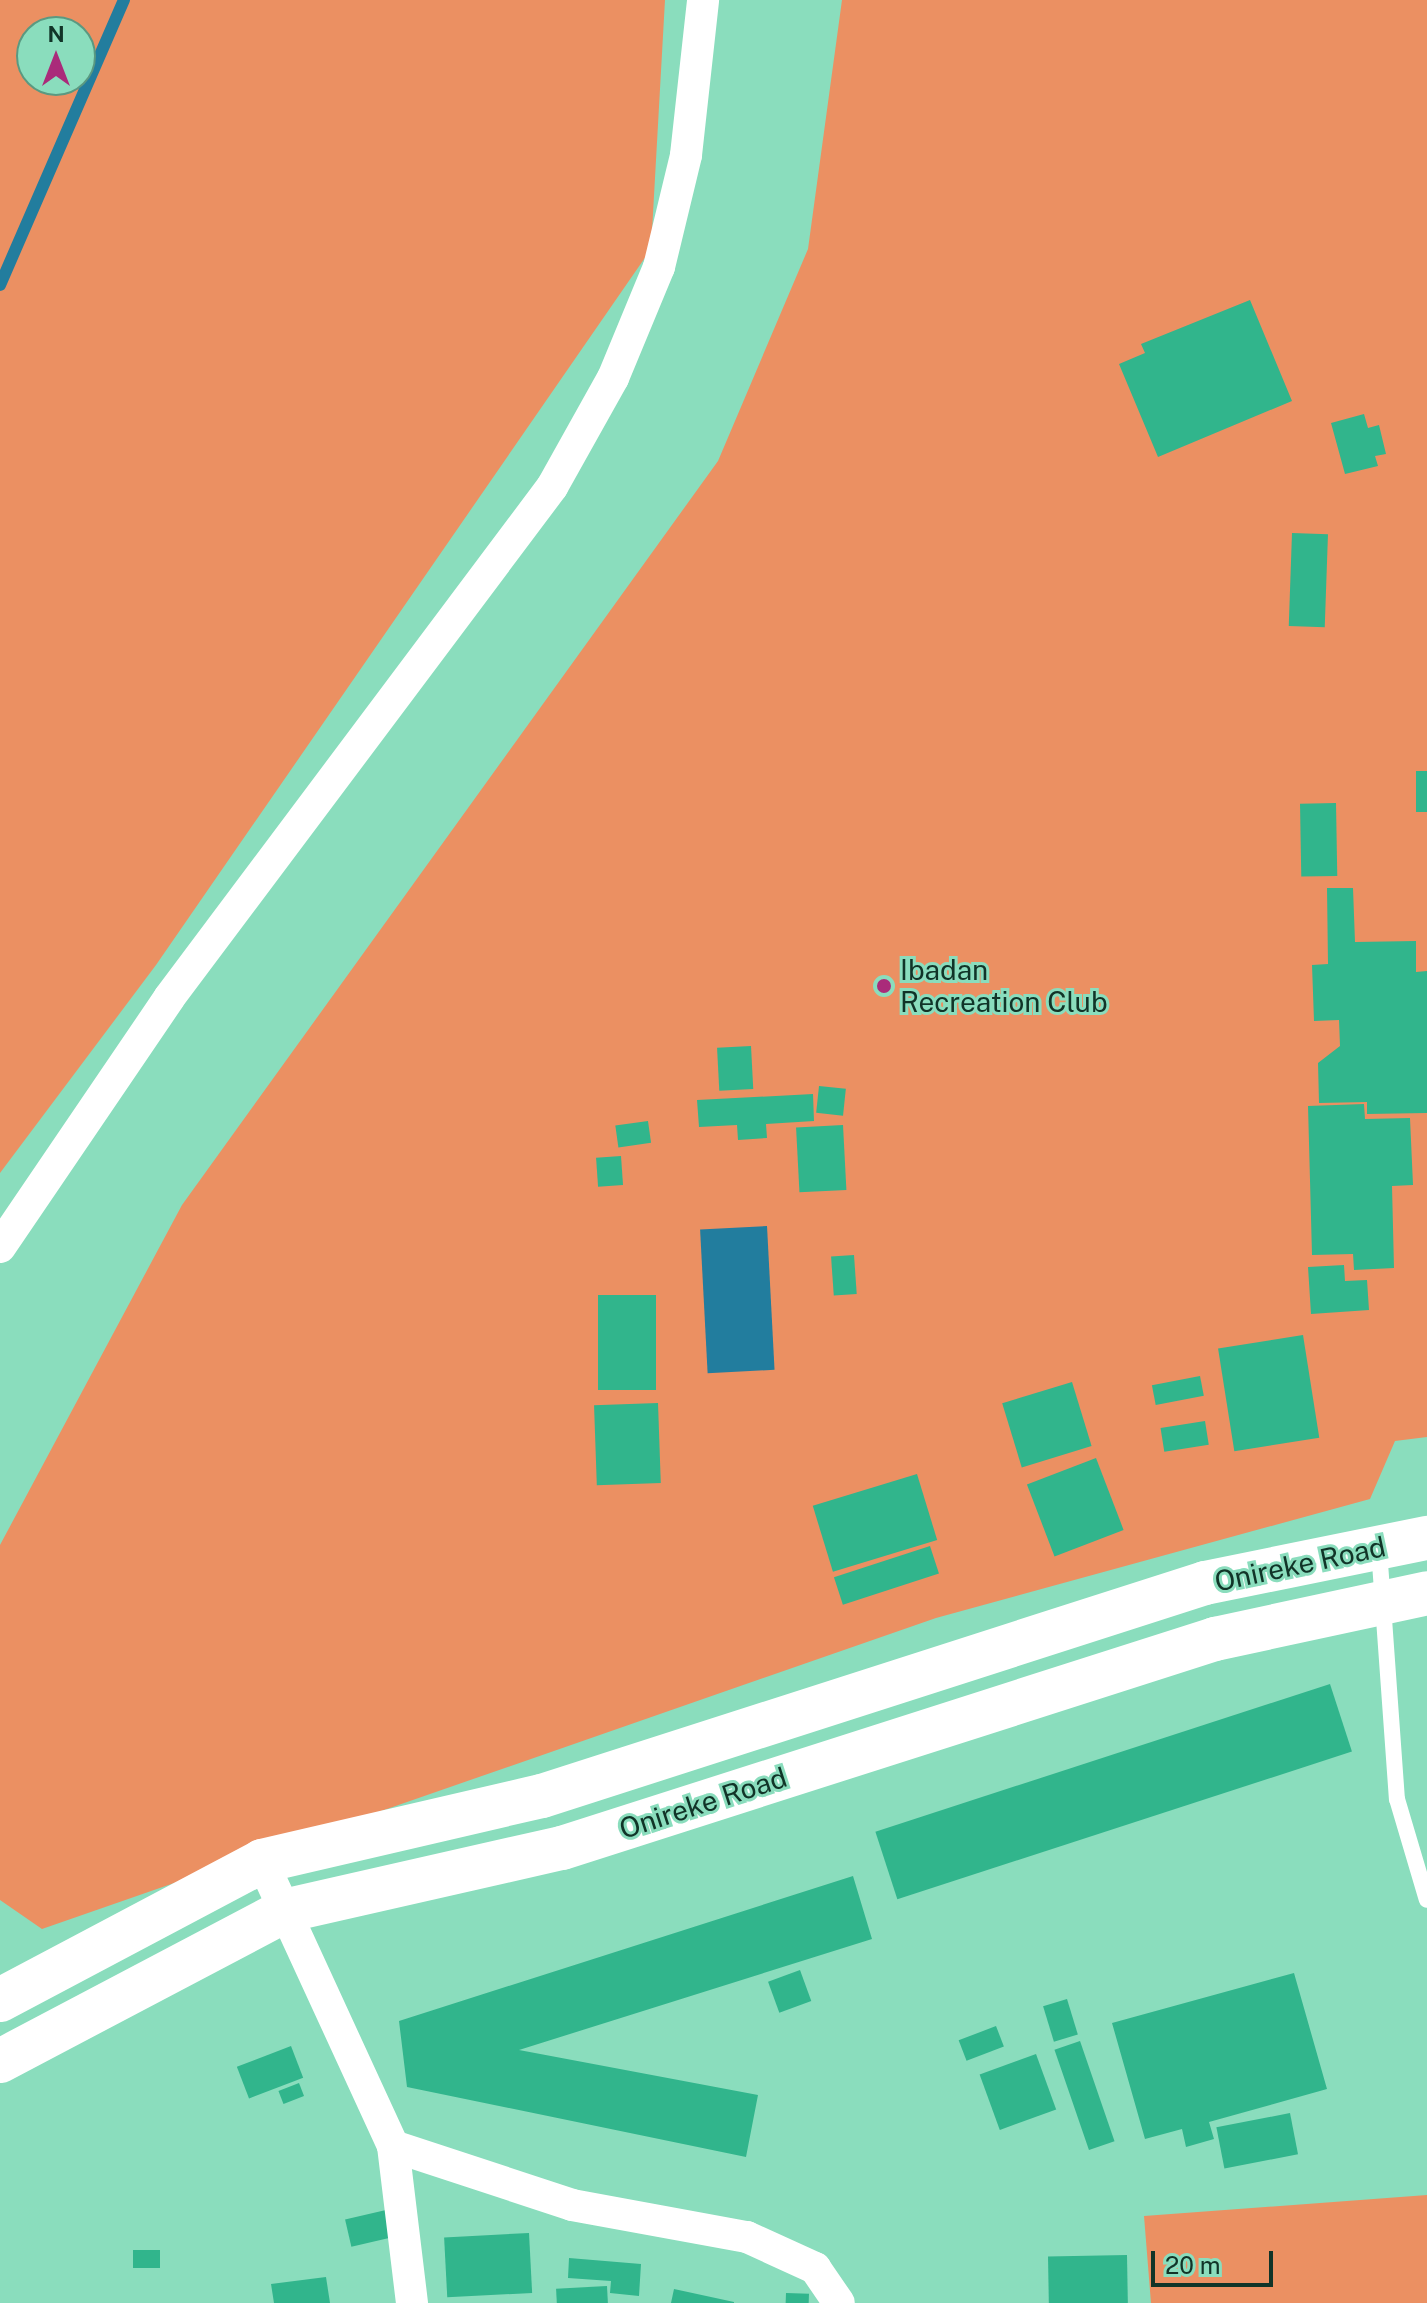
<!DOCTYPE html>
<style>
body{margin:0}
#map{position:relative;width:1427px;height:2303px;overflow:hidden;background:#8addbd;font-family:"Public Sans",sans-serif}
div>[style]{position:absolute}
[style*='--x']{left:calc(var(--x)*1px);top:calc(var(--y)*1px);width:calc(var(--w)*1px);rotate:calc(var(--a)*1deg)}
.green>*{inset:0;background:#eb9062}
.water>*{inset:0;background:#227d9e;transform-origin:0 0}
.stream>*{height:12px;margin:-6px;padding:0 6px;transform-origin:6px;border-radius:6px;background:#227d9e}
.building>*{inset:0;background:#31b58c;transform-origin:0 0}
.service>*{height:16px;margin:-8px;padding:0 8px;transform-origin:8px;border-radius:8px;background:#fff}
.minor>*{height:32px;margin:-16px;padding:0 16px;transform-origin:16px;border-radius:16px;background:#fff}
.secondary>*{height:44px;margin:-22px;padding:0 22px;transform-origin:22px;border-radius:22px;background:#fff}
.dots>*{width:22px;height:22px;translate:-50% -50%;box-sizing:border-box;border:4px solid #8addbd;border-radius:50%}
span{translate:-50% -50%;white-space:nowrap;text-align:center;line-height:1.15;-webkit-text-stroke:6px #8addbd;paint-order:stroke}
.poi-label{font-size:28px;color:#113428}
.left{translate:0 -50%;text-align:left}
.street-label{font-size:28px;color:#113428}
.north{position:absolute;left:16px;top:16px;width:80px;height:80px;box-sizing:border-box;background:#8addbd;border:2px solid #5a9981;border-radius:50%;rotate:0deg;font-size:22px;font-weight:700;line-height:32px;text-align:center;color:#113428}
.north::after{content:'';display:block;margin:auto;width:28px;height:36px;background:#aa2b7a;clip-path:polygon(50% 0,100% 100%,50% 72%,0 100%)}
.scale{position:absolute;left:1151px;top:2251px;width:122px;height:36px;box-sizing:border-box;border:4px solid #113428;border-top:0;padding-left:10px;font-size:24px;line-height:28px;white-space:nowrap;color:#113428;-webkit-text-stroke:6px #8addbd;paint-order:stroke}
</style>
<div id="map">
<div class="green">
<i style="clip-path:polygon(evenodd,0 0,665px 0,651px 249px,156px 965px,0 1173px,0 0,32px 32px,80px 32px,80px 80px,32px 80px,32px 32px)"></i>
<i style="clip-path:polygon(842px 0,1427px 0,1427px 1437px,1395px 1441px,1370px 1499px,936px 1618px,42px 1929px,0 1900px,0 1545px,182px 1205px,718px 461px,808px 249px)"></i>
<i style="clip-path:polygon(1427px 2195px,1427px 2303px,1151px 2303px,1144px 2216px)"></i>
</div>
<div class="water">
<i style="left:767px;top:1226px;width:144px;height:67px;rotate:87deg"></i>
</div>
<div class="stream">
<i style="--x:0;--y:285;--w:311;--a:-66.5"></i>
</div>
<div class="building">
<i style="clip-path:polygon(1250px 300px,1292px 401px,1158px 457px,1119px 364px,1145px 353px,1141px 344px)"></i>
<i style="clip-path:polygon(1364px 414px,1368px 428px,1379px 425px,1386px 454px,1375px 456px,1378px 466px,1345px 474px,1331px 423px)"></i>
<i style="left:1292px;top:533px;width:36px;height:93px;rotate:2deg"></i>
<i style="left:1416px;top:771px;width:11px;height:41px"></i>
<i style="left:1336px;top:803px;width:73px;height:36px;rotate:89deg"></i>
<i style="clip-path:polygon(1327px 888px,1353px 888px,1355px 942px,1416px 941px,1416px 972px,1427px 971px,1427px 1113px,1367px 1114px,1367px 1102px,1319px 1103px,1318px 1063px,1340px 1046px,1339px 1020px,1314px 1021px,1312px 965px,1328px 964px)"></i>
<i style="left:751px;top:1046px;width:43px;height:34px;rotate:87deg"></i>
<i style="left:819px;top:1086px;width:27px;height:27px;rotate:6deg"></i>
<i style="clip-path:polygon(813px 1094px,814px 1121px,766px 1124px,767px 1138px,738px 1140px,737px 1125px,699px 1127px,697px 1100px)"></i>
<i style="clip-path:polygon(1364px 1104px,1365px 1119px,1410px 1118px,1413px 1185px,1392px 1186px,1394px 1268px,1354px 1270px,1353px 1254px,1312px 1255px,1308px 1106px)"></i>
<i style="left:648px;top:1121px;width:22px;height:33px;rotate:82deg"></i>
<i style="left:843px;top:1125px;width:65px;height:47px;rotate:87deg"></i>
<i style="left:621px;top:1156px;width:29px;height:25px;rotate:86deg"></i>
<i style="left:854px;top:1255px;width:39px;height:23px;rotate:86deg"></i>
<i style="clip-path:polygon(1344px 1265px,1345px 1281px,1367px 1280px,1369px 1310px,1311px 1314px,1308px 1267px)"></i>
<i style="left:598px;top:1295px;width:58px;height:95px"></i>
<i style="left:1303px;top:1335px;width:104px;height:86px;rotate:81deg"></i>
<i style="left:1200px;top:1376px;width:20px;height:49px;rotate:79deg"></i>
<i style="left:1072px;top:1382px;width:67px;height:73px;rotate:73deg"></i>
<i style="left:658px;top:1403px;width:80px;height:64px;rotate:88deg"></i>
<i style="left:1205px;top:1421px;width:24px;height:45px;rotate:81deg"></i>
<i style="left:1096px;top:1458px;width:77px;height:74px;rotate:69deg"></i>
<i style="left:917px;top:1474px;width:69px;height:109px;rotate:73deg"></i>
<i style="left:930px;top:1546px;width:29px;height:101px;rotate:72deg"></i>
<i style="left:1330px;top:1684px;width:71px;height:478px;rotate:72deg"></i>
<i style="clip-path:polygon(853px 1876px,872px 1939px,519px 2050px,758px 2095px,746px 2157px,407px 2087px,399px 2021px)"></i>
<i style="left:800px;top:1970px;width:33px;height:34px;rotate:70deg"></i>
<i style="clip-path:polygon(1294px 1973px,1327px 2089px,1209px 2122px,1214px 2139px,1186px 2147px,1182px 2129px,1145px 2139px,1112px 2023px)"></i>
<i style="left:1067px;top:1999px;width:37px;height:25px;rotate:73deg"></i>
<i style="left:996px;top:2026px;width:22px;height:40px;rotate:69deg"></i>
<i style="left:1080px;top:2041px;width:106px;height:27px;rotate:71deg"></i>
<i style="left:291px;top:2046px;width:34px;height:58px;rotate:69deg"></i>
<i style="left:1036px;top:2054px;width:59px;height:60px;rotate:70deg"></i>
<i style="left:299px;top:2083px;width:14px;height:22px;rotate:69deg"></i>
<i style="left:1290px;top:2113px;width:42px;height:75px;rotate:79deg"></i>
<i style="left:386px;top:2210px;width:28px;height:42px;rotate:77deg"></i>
<i style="left:529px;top:2233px;width:60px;height:85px;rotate:87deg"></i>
<i style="left:133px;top:2250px;width:27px;height:18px"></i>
<i style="left:1127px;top:2255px;width:48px;height:79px;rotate:89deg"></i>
<i style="clip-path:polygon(569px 2258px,641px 2264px,639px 2296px,610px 2293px,611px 2281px,568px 2278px)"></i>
<i style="clip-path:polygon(326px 2277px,330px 2303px,274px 2303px,271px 2284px)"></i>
<i style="left:607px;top:2286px;width:17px;height:51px;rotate:87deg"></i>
<i style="clip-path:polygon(674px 2289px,734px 2302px,734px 2303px,671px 2303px)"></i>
<i style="left:786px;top:2293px;width:23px;height:10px;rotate:2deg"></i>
</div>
<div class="service">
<i style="--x:1379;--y:1549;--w:251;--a:85.9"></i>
<i style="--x:1397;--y:1799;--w:105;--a:73.5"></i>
</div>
<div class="minor">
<i style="--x:0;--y:1247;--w:301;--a:-55.8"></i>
<i style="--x:169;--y:998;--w:639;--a:-53.15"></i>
<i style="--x:552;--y:487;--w:125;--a:-60.8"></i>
<i style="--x:613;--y:378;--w:120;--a:-67.5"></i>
<i style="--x:659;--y:267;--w:115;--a:-76.4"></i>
<i style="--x:686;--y:155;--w:156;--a:-83.7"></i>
<i style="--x:262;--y:1861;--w:314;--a:65.3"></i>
<i style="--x:393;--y:2146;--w:158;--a:83.1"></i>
<i style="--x:393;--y:2146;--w:188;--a:18.2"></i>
<i style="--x:572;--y:2205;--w:178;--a:10.4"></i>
<i style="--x:747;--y:2237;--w:75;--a:24.5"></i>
<i style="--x:815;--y:2268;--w:42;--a:55.6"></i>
</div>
<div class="secondary">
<i style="--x:0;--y:2000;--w:297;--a:-27.9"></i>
<i style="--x:262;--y:1861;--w:287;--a:-13.1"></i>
<i style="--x:542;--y:1796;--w:696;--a:-17.81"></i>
<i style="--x:1205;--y:1583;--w:227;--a:-11.5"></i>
<i style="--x:0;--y:2061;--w:321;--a:-27.8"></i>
<i style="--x:284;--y:1911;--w:285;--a:-12.8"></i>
<i style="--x:562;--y:1848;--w:686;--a:-17.75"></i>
<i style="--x:1215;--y:1639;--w:217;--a:-12.2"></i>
</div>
<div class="dots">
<i style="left:884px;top:986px;background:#aa2b7a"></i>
</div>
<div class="poi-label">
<span class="left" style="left:900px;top:986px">Ibadan<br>Recreation Club</span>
</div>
<div class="street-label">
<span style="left:1300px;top:1564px;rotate:-12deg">Onireke Road</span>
<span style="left:703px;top:1803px;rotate:-18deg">Onireke Road</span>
</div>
<div class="north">N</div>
<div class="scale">20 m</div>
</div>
